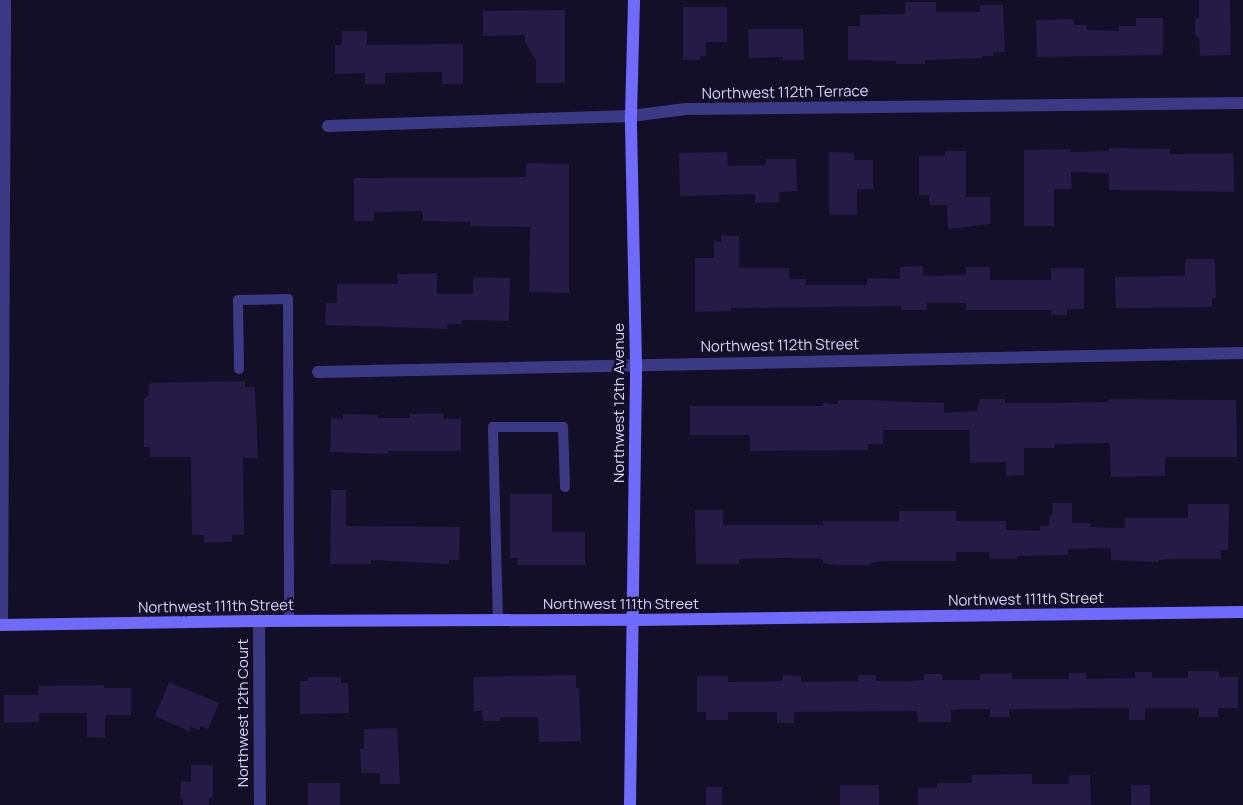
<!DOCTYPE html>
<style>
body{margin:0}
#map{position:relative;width:1243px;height:805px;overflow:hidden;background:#130f26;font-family:Manrope,sans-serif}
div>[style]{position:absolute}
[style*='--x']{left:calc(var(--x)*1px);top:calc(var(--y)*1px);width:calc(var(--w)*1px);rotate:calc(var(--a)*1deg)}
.building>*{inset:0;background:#241b47;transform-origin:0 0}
.lane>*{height:10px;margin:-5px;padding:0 5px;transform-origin:5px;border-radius:5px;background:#3d3a85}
.street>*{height:12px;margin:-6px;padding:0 6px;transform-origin:6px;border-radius:6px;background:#3d3a85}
.secondary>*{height:12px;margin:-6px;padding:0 6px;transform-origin:6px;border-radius:6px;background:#6f6bff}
span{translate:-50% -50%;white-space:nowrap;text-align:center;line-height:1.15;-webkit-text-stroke:4.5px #130f26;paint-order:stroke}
.street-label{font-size:15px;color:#d9d4ff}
</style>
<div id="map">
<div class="building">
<i style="clip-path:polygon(1199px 0,1230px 0,1231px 55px,1200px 56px,1199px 37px,1195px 36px,1195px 18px,1199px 18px)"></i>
<i style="clip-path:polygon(905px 2px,936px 2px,936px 12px,980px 12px,980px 5px,1003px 5px,1005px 52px,993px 52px,993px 56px,982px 56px,982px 58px,925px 60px,925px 64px,896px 64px,896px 61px,848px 60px,848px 26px,860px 26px,860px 15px,905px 14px)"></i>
<i style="clip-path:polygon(683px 7px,727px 7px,727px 42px,706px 42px,706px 56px,700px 56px,700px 60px,683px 60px)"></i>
<i style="clip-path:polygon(565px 10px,565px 83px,536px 83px,536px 60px,525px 42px,525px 35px,483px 36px,483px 11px)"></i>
<i style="clip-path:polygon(1136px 18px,1163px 18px,1163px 55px,1037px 57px,1036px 20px,1074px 19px,1074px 25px,1087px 25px,1087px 30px,1119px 31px,1119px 26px,1136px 26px)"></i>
<i style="clip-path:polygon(748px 29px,803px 29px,804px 60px,783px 60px,783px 57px,749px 58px)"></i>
<i style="clip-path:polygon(342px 31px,367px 31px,367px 45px,463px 44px,463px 84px,442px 84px,442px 72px,385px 73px,385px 84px,365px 84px,365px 73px,335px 74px,335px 45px,342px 45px)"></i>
<i style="clip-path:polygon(1109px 148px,1170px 149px,1170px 154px,1233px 153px,1234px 192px,1109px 190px,1109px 173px,1071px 172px,1072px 189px,1054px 189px,1054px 226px,1024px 226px,1024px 150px,1071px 149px,1071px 152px,1109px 151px)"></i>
<i style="clip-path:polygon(945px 151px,966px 151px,966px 197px,990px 197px,991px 224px,948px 229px,947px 205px,929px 205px,929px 195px,919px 195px,919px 156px,945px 156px)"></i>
<i style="clip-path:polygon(727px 152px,728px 166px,766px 165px,766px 159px,796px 159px,797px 191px,779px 192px,779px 202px,755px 203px,755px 194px,680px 196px,679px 153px)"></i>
<i style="clip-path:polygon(829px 152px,854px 153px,854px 160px,873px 160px,873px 189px,857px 189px,857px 215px,829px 215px)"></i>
<i style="clip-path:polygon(526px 163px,569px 164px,569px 293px,529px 292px,530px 227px,470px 226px,470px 222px,423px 221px,423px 211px,374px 212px,374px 221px,354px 221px,354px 178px,526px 177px)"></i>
<i style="clip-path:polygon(721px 235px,739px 236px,739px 268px,789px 268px,789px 279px,806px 279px,806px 285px,867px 285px,867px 278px,900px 279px,900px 267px,923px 266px,923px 276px,966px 275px,966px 267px,990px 267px,990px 280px,1051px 280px,1051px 268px,1084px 268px,1084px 309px,1067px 309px,1067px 315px,1051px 315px,1051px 310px,966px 310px,966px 303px,927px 303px,927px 310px,901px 310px,901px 306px,731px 308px,731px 311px,695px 312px,695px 258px,714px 258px,714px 241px,721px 242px)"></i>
<i style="clip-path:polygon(1185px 259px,1215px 259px,1216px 298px,1212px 298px,1212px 307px,1116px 308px,1115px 277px,1185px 276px)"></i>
<i style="clip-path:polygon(437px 273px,437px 294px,473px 294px,473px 277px,510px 278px,509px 321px,462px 320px,462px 324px,448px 324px,447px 329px,325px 325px,326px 303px,337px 303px,337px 284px,398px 284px,397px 274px)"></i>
<i style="clip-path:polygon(245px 381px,245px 387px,255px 387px,258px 458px,243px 458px,244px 535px,232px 535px,232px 542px,204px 543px,204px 535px,192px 535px,191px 457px,150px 457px,150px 447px,144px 447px,144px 399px,149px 395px,149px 383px)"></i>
<i style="clip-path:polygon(980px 399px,1005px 399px,1005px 403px,1054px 403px,1107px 402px,1110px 399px,1236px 400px,1237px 457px,1165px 457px,1165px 476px,1111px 477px,1110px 443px,1054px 444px,1055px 448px,1024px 448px,1024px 475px,1006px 476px,1006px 462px,970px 463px,969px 430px,883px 430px,883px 444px,868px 444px,868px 450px,750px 451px,750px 435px,690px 435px,690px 406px,823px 406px,823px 403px,838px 404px,838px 400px,868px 400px,944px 403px,944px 413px,977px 411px)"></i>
<i style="clip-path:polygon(443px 413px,444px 419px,461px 419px,461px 451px,388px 451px,388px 454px,330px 452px,331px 418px,343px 419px,343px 414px,378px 415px,378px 418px,410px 418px,410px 414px)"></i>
<i style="clip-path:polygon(331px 490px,346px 490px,346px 526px,460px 527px,459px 560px,449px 560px,449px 564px,371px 560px,371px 564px,330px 564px)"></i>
<i style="clip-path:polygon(510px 494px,552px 494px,552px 532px,585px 532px,585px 565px,517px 565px,518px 558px,510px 558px)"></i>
<i style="clip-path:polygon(1052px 503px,1072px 503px,1072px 523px,1090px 523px,1090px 527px,1125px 528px,1125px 518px,1188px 518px,1188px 504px,1229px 504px,1228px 550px,1221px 550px,1221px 559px,1172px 559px,1158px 560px,1159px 562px,1111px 560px,1111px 548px,1068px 549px,1068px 555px,1017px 556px,1017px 559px,989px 559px,989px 552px,956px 552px,956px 561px,884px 561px,870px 563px,870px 565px,837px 565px,823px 563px,823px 559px,782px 558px,739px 559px,739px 564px,696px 564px,695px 510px,723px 510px,723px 525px,823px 525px,823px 521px,899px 521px,899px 511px,956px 511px,956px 521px,1006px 521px,1006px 530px,1040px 531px,1040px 526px,1049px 526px,1049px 515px,1053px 515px)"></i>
<i style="clip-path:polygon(1188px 671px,1219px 671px,1219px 677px,1238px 677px,1238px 708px,1218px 708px,1218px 717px,1199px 717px,1199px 708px,1145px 708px,1145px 720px,1129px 720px,1129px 708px,1009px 709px,1009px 717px,990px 717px,990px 709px,959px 709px,951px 710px,951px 722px,918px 722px,917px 711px,794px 712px,794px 723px,777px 723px,777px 712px,728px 712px,728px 720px,706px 720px,706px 712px,697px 712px,697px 676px,728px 676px,728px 682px,782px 681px,783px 675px,801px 676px,801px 682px,834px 681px,858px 681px,858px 675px,876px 675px,876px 681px,910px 681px,924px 680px,924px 674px,942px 674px,942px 680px,980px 680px,980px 674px,1012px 673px,1012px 679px,1069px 679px,1069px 673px,1086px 673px,1086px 679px,1135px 678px,1135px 672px,1152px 672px,1152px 678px,1188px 678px)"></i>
<i style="clip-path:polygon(576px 675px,576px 688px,579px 688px,581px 741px,539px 742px,538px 717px,500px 717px,500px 721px,483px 721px,482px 711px,474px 711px,473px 677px)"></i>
<i style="clip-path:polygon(308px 677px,341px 677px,341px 683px,348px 683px,349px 713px,300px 714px,300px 681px,308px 681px)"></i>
<i style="clip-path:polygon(169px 682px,219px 703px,208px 729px,201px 726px,199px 730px,191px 727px,189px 731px,155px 716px)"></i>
<i style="clip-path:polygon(104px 685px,104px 688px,131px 688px,131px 715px,105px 715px,105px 738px,87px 737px,87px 713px,39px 713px,39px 722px,4px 723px,4px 695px,39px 695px,38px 686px)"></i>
<i style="clip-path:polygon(397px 728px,400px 784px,380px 784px,380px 773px,361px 773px,360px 749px,364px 749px,364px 729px)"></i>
<i style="clip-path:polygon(191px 765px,213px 765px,213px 798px,209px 798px,209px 805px,183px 805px,183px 799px,180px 799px,181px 781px,191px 782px)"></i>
<i style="clip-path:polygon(1032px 774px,1032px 784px,1069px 784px,1069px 775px,1090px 775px,1091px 805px,918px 805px,918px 788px,937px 788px,937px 783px,972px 783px,972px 775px)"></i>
<i style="left:308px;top:783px;width:32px;height:22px"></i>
<i style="left:840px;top:785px;width:39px;height:20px"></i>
<i style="left:1131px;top:785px;width:19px;height:20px"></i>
<i style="left:706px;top:787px;width:16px;height:18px"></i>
</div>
<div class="lane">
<i style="--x:239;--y:369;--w:69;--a:-90.8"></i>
<i style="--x:238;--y:300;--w:50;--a:-1.1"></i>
<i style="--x:288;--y:299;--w:322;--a:89.8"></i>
<i style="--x:498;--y:621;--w:194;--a:-91.5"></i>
<i style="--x:493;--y:427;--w:70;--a:0"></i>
<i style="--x:563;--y:427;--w:60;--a:88.1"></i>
</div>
<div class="street">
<i style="--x:328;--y:126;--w:303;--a:-1.9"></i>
<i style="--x:631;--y:116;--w:55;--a:-7.3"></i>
<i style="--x:686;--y:109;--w:557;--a:-0.62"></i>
<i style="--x:318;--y:372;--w:925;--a:-1.18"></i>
<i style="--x:259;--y:621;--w:184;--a:89.7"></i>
<i style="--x:2;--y:625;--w:625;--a:-89.72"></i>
</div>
<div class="secondary">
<i style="--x:0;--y:625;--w:259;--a:-0.9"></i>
<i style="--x:259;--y:621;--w:375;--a:-0.2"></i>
<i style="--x:634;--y:620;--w:609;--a:-0.75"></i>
<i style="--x:630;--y:805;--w:441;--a:-89.2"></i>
<i style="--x:636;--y:364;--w:248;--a:-91.2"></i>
<i style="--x:631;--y:116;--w:116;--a:-88.5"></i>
</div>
<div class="street-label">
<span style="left:785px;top:92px;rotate:-1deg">Northwest 112th Terrace</span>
<span style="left:780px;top:345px;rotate:-1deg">Northwest 112th Street</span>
<span style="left:619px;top:403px;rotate:-90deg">Northwest 12th Avenue</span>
<span style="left:1026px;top:599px;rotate:-1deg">Northwest 111th Street</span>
<span style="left:621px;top:604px">Northwest 111th Street</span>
<span style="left:216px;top:606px;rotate:-1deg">Northwest 111th Street</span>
<span style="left:243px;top:713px;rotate:-90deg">Northwest 12th Court</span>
</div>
</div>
